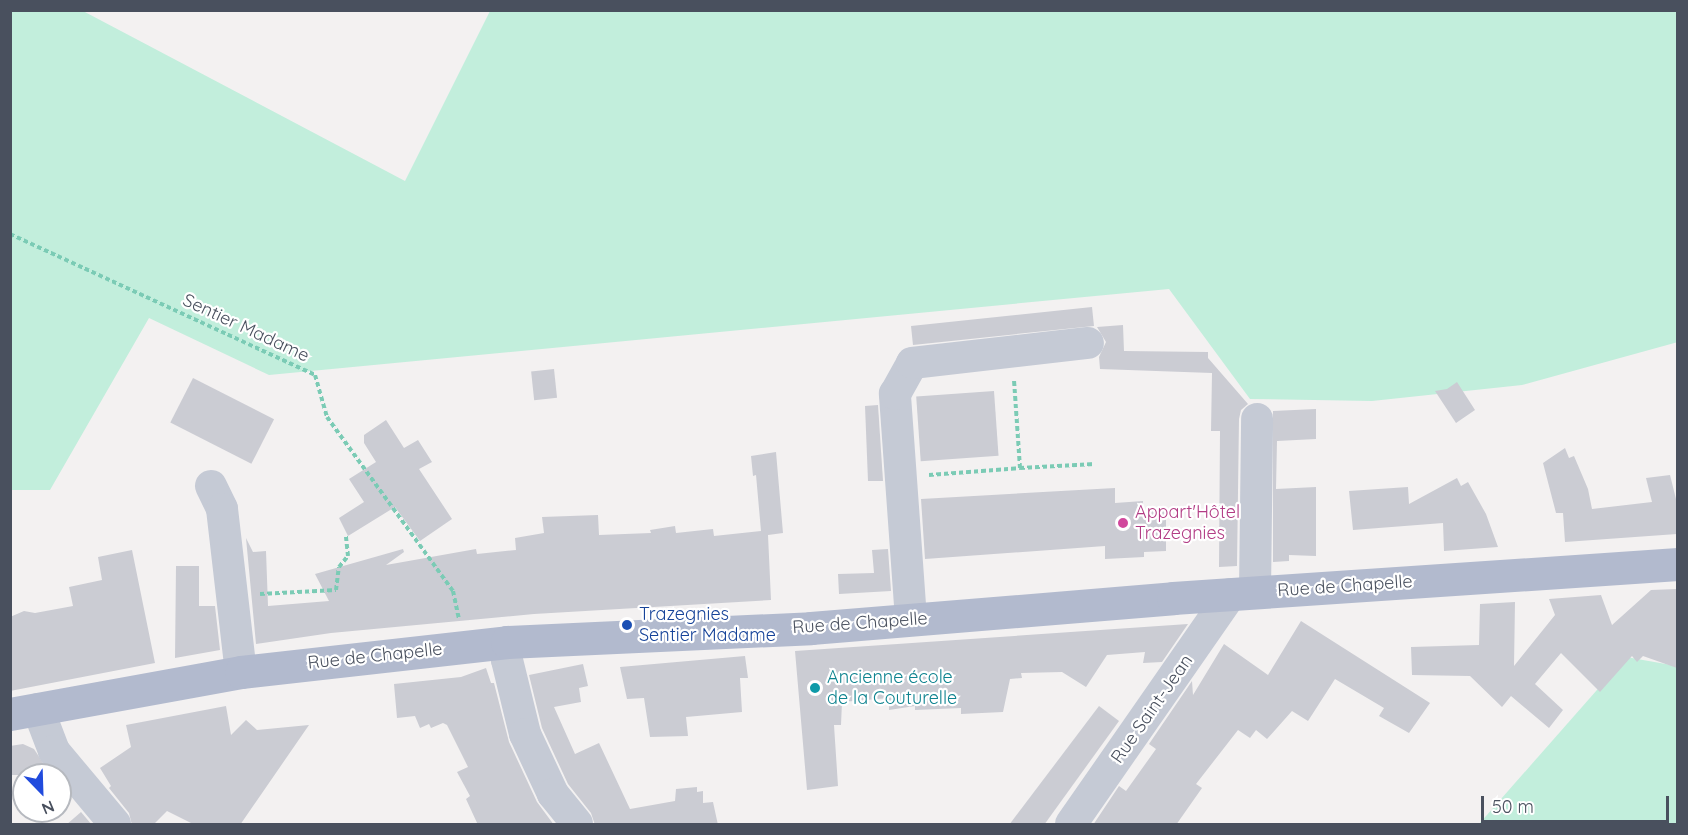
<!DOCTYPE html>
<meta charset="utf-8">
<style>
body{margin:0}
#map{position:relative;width:1688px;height:835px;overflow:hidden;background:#f3f1f1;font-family:Quicksand,sans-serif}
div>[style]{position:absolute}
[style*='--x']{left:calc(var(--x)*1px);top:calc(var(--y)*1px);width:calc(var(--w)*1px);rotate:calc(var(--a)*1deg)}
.green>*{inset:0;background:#c2eedc}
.building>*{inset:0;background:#cbccd3;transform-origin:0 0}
.path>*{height:4px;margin-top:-2px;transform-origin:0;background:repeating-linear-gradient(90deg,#7bcbb5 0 4.5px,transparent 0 7.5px)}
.minor>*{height:32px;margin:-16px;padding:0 16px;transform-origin:16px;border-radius:16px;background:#c5cad5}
.major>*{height:33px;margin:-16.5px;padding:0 16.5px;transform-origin:16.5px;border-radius:16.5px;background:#b2bace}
.dots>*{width:16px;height:16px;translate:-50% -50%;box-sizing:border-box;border:3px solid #fff;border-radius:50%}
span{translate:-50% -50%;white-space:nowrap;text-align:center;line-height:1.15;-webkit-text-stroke:4.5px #fff;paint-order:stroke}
.street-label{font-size:18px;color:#49505e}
.hotel-label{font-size:18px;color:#b23c85}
.left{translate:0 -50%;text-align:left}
.transit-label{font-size:18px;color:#164399}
.culture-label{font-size:18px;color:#0d838f}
.frame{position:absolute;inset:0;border:12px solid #49505e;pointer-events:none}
.north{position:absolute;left:12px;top:763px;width:60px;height:60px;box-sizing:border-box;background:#fff;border:2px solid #b6b9bf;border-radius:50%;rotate:157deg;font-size:16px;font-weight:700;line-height:24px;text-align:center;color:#49505e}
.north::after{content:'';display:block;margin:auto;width:21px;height:27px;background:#214bdd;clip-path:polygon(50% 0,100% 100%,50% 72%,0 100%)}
.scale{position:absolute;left:1481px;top:796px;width:188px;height:27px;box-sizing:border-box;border:3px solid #49505e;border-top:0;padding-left:8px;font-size:18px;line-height:21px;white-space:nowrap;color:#49505e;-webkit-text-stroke:4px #fff;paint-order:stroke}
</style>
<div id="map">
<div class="green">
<i style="clip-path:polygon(11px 11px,83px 11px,405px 181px,490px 11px,1677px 11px,1678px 342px,1522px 385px,1372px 401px,1250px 399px,1169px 289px,269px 375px,149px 318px,50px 490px,12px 490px,11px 493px)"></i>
<i style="clip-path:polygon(1626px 657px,1677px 666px,1677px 824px,1479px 824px)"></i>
</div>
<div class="building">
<i style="left:1092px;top:307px;width:19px;height:182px;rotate:84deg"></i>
<i style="clip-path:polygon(1123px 325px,1124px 351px,1208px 352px,1208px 358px,1248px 404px,1241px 410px,1239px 419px,1237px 566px,1219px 567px,1220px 431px,1211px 431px,1212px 373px,1100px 369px,1099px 357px,1106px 342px,1097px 327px)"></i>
<i style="left:554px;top:369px;width:29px;height:23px;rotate:84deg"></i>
<i style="left:193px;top:378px;width:91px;height:50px;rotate:27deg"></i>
<i style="clip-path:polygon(1457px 382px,1475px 410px,1456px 423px,1435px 391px,1447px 389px)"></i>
<i style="left:994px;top:391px;width:65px;height:78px;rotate:86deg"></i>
<i style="clip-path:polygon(878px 405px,883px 481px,868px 481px,865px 406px)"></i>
<i style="clip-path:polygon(1316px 409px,1316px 439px,1277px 441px,1276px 489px,1316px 487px,1316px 556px,1289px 555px,1289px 561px,1273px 562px,1273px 411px)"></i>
<i style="clip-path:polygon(386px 420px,404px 448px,418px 440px,432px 462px,419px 469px,452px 519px,420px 541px,395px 507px,348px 536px,339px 518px,364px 502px,349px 479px,376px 462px,364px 443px,364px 435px)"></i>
<i style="clip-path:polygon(1565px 448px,1569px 458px,1574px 456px,1588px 489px,1592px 509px,1652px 502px,1646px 478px,1670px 475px,1677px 503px,1677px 534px,1565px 542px,1563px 513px,1556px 513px,1543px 463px)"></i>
<i style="clip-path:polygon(776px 452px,783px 533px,768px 535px,771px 600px,534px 614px,331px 633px,256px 644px,246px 538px,253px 552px,266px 551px,268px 606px,329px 601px,315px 574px,403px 549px,404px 552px,386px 565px,476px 549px,477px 554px,516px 550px,515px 538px,544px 533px,542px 517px,598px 515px,599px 535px,651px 533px,650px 530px,675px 526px,676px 533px,713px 529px,714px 536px,761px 531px,756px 475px,753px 476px,751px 456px)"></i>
<i style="clip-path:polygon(1457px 478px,1461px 486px,1468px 482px,1486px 514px,1498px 547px,1444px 551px,1443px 523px,1353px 530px,1349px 491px,1408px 487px,1409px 504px)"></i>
<i style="clip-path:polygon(1115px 488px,1115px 503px,1143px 501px,1142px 511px,1166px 510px,1166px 551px,1144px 552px,1144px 557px,1105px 559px,1105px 546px,925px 559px,921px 499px)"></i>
<i style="clip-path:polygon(888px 549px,891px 591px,839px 594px,838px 574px,874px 573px,872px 550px)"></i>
<i style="clip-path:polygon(132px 550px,155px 663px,10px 691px,10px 617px,24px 611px,35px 613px,73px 606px,69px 587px,102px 580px,98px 557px)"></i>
<i style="clip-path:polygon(176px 566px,199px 566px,199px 606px,215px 606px,220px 650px,175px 658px)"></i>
<i style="clip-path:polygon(1677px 589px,1677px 668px,1643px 656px,1637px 662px,1632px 656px,1600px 692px,1561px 653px,1535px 684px,1563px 710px,1549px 728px,1511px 696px,1502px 707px,1470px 676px,1412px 675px,1411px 647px,1479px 645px,1480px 604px,1515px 602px,1514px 666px,1555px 615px,1549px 599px,1601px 595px,1612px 625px,1651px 590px)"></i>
<i style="clip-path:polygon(1301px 621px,1430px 703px,1409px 733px,1379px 716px,1384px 708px,1335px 679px,1308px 721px,1292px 711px,1267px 739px,1256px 730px,1250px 738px,1238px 730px,1196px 784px,1202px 788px,1176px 825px,1093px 825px,1119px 786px,1126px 791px,1156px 749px,1149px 744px,1192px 681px,1193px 695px,1224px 644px,1268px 675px)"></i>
<i style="clip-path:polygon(1188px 624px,1162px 662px,1143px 663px,1145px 652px,1107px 655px,1086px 687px,1062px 672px,1021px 673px,1022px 678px,1010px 679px,1003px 712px,961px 714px,961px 708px,915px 710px,915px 706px,889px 710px,889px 698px,842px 702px,841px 725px,834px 725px,838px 786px,807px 790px,795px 651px)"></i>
<i style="clip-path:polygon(745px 656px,748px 678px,740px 678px,742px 712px,686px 717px,688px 736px,650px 737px,644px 698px,627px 699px,620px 667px)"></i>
<i style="clip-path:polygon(583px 664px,588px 686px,579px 688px,581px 702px,554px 707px,575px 754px,599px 743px,630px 809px,675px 801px,676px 789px,697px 787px,697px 792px,703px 791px,703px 803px,713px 802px,718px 825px,595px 825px,591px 813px,568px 784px,542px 728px,529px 675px)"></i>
<i style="clip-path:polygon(486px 668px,491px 683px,494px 683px,509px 742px,537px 802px,554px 825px,478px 825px,466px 799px,470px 796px,457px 772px,468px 767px,447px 725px,443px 723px,431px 728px,429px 724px,420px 728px,415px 716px,397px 718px,394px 684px,461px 677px)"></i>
<i style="clip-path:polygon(226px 706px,231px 735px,246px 720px,257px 730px,309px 725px,240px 825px,195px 825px,167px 811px,153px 825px,132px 825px,129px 813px,109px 788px,111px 786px,100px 768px,131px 747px,126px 725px)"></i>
<i style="clip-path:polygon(1099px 706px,1119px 721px,1044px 825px,1009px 825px)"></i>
<i style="clip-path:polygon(23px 744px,34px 749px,51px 775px,10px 775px,10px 746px)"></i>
<i style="clip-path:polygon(81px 812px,92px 825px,66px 825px)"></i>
</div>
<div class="path">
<i style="--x:10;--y:234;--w:336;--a:24.8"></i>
<i style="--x:315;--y:375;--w:44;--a:74.1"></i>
<i style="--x:327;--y:417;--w:215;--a:54.1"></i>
<i style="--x:453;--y:591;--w:29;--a:78"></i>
<i style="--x:1020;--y:468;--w:75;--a:-3.1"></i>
<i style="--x:929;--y:475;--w:91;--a:-4.4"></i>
<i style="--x:1020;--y:468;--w:89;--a:-93.9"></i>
<i style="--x:260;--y:594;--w:76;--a:-3"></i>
<i style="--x:336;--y:590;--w:23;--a:-83"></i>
<i style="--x:339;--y:567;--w:14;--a:-51"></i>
<i style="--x:348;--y:556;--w:20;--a:-96"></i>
</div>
<div class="minor">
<i style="--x:211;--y:486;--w:25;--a:64"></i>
<i style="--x:222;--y:509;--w:164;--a:83.4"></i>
<i style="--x:1255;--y:592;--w:173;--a:-89.3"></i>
<i style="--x:911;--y:619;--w:226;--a:-94.1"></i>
<i style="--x:895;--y:394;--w:35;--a:-61"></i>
<i style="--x:912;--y:363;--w:177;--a:-6.5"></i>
<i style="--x:507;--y:642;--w:18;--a:90"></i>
<i style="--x:507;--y:660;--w:76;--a:76.3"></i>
<i style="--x:525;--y:734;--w:66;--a:65"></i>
<i style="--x:553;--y:794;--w:38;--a:51"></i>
<i style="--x:38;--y:709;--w:45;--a:69.1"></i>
<i style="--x:54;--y:751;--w:95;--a:50.1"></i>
<i style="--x:1071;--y:824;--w:280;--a:-55.2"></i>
</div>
<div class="major">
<i style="--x:10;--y:714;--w:235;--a:-10.3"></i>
<i style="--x:241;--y:672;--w:268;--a:-6.4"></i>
<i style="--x:507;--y:642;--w:304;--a:-2.6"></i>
<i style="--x:811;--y:628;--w:363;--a:-4.7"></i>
<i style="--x:1173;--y:598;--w:506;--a:-3.85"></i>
</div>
<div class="dots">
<i style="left:1123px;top:523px;background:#d1479c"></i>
<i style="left:627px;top:625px;background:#1a4fb4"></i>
<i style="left:815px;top:688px;background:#0f9aa8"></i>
</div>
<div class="street-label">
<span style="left:246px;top:328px;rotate:25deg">Sentier Madame</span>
<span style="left:1345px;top:586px;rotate:-4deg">Rue de Chapelle</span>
<span style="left:860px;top:623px;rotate:-4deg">Rue de Chapelle</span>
<span style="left:375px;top:656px;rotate:-6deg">Rue de Chapelle</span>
<span style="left:1152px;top:709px;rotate:-55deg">Rue Saint-Jean</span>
</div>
<div class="hotel-label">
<span class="left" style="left:1135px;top:523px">Appart'Hôtel<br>Trazegnies</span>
</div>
<div class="transit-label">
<span class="left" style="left:639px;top:625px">Trazegnies<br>Sentier Madame</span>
</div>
<div class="culture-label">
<span class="left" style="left:827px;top:688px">Ancienne école<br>de la Couturelle</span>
</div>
<div class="frame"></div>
<div class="north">N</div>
<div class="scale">50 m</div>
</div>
